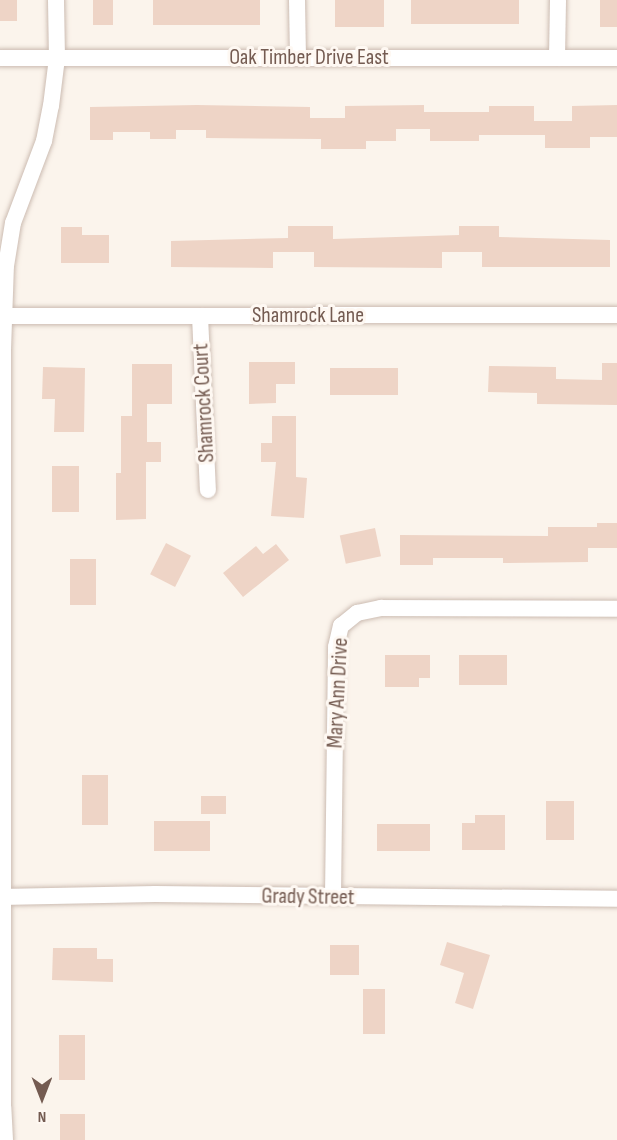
<!DOCTYPE html>
<style>
body{margin:0}
#map{position:relative;width:617px;height:1140px;overflow:hidden;background:#fbf4ec;font-family:"Sofia Sans Condensed",sans-serif}
div>[style]{position:absolute}
[style*='--x']{left:calc(var(--x)*1px);top:calc(var(--y)*1px);width:calc(var(--w)*1px);rotate:calc(var(--a)*1deg)}
.building>*{inset:0;background:#eed4c6;transform-origin:0 0}
.roads{filter:drop-shadow(0 0 2px #ccbcb2) drop-shadow(0 0 2px #ccbcb2)}
.minor>*{height:16px;margin:-8px;padding:0 8px;transform-origin:8px;border-radius:8px;background:#fff}
span{translate:-50% -50%;white-space:nowrap;text-align:center;line-height:1.15;-webkit-text-stroke:6px #fef8f2;paint-order:stroke}
.street-label{font-size:22px;color:#745b51}
.north{position:absolute;left:12px;top:1068px;width:60px;height:60px;-webkit-text-stroke:4px #fef8f2;paint-order:stroke;rotate:180deg;font-size:16px;font-weight:700;line-height:24px;text-align:center;color:#745b51}
.north::after{content:'';display:block;margin:auto;width:21px;height:27px;background:#745b51;clip-path:polygon(50% 0,100% 100%,50% 72%,0 100%)}
</style>
<div id="map">
<div class="building">
<i style="left:0;top:0;width:17px;height:21px"></i>
<i style="left:93px;top:0;width:20px;height:25px"></i>
<i style="left:153px;top:0;width:107px;height:25px"></i>
<i style="left:335px;top:0;width:49px;height:27px"></i>
<i style="left:411px;top:0;width:108px;height:24px"></i>
<i style="left:600px;top:0;width:17px;height:27px"></i>
<i style="clip-path:polygon(197px 105px,310px 107px,310px 118px,345px 118px,345px 106px,424px 105px,424px 112px,489px 112px,489px 106px,534px 106px,534px 121px,572px 121px,572px 106px,617px 105px,617px 137px,590px 137px,590px 148px,545px 148px,545px 135px,479px 135px,479px 141px,430px 141px,430px 129px,396px 129px,396px 141px,366px 141px,366px 149px,321px 149px,321px 139px,206px 138px,206px 130px,176px 130px,176px 139px,150px 139px,150px 132px,113px 132px,113px 140px,90px 140px,90px 107px)"></i>
<i style="clip-path:polygon(288px 226px,333px 226px,333px 239px,459px 235px,459px 226px,499px 226px,499px 237px,610px 240px,610px 267px,482px 267px,482px 252px,442px 252px,442px 268px,314px 267px,314px 252px,273px 252px,273px 268px,171px 267px,171px 241px,288px 238px)"></i>
<i style="clip-path:polygon(61px 227px,82px 227px,82px 235px,109px 235px,109px 263px,61px 263px)"></i>
<i style="clip-path:polygon(249px 362px,295px 362px,295px 384px,276px 384px,276px 403px,249px 404px)"></i>
<i style="clip-path:polygon(602px 363px,617px 363px,617px 405px,537px 404px,537px 393px,488px 392px,489px 366px,556px 367px,556px 379px,602px 380px)"></i>
<i style="clip-path:polygon(132px 364px,172px 364px,172px 404px,147px 404px,147px 442px,161px 442px,161px 462px,146px 462px,146px 519px,116px 520px,116px 473px,121px 473px,121px 416px,132px 416px)"></i>
<i style="clip-path:polygon(43px 367px,85px 368px,84px 432px,54px 432px,55px 399px,42px 399px)"></i>
<i style="left:330px;top:368px;width:68px;height:27px"></i>
<i style="clip-path:polygon(272px 416px,296px 416px,296px 477px,307px 478px,304px 518px,271px 516px,276px 462px,261px 462px,261px 443px,272px 443px)"></i>
<i style="left:52px;top:466px;width:27px;height:46px"></i>
<i style="clip-path:polygon(597px 523px,617px 523px,617px 548px,588px 548px,588px 562px,503px 563px,503px 558px,433px 558px,433px 565px,400px 565px,400px 535px,548px 536px,548px 527px,597px 527px)"></i>
<i style="left:375px;top:528px;width:29px;height:36px;rotate:78deg"></i>
<i style="left:166px;top:543px;width:28px;height:35px;rotate:27deg"></i>
<i style="clip-path:polygon(276px 544px,289px 560px,243px 597px,223px 573px,256px 546px,263px 554px)"></i>
<i style="left:70px;top:559px;width:26px;height:46px"></i>
<i style="clip-path:polygon(385px 655px,430px 655px,430px 678px,419px 678px,419px 687px,385px 687px)"></i>
<i style="left:459px;top:655px;width:48px;height:30px"></i>
<i style="left:82px;top:775px;width:26px;height:50px"></i>
<i style="left:201px;top:796px;width:25px;height:18px"></i>
<i style="left:546px;top:801px;width:28px;height:39px"></i>
<i style="clip-path:polygon(475px 815px,505px 815px,505px 850px,462px 850px,462px 823px,475px 823px)"></i>
<i style="left:154px;top:821px;width:56px;height:30px"></i>
<i style="left:377px;top:824px;width:53px;height:27px"></i>
<i style="clip-path:polygon(447px 942px,490px 955px,473px 1009px,455px 1003px,464px 973px,440px 965px)"></i>
<i style="left:330px;top:945px;width:29px;height:30px"></i>
<i style="clip-path:polygon(53px 948px,97px 948px,97px 959px,113px 959px,113px 982px,52px 980px)"></i>
<i style="left:363px;top:989px;width:22px;height:45px"></i>
<i style="left:59px;top:1035px;width:26px;height:45px"></i>
<i style="left:60px;top:1114px;width:25px;height:26px"></i>
</div>
<div class="roads">
<div class="minor">
<i style="--x:297;--y:0;--w:58;--a:89"></i>
<i style="--x:0;--y:58;--w:617;--a:0"></i>
<i style="--x:557;--y:58;--w:58;--a:-89"></i>
<i style="--x:0;--y:316;--w:617;--a:-0.09"></i>
<i style="--x:200;--y:316;--w:174;--a:87.4"></i>
<i style="--x:0;--y:897;--w:155;--a:-1.1"></i>
<i style="--x:155;--y:894;--w:462;--a:0.6"></i>
<i style="--x:333;--y:897;--w:250;--a:-89.3"></i>
<i style="--x:336;--y:647;--w:22;--a:-77"></i>
<i style="--x:341;--y:626;--w:21;--a:-39"></i>
<i style="--x:357;--y:613;--w:25;--a:-12"></i>
<i style="--x:381;--y:608;--w:236;--a:0.2"></i>
<i style="--x:5;--y:1140;--w:33;--a:-93"></i>
<i style="--x:3;--y:1107;--w:757;--a:-90"></i>
<i style="--x:3;--y:350;--w:84;--a:-88"></i>
<i style="--x:6;--y:266;--w:44;--a:-80.8"></i>
<i style="--x:13;--y:223;--w:88;--a:-69.3"></i>
<i style="--x:44;--y:141;--w:36;--a:-79"></i>
<i style="--x:51;--y:106;--w:48;--a:-82.9"></i>
<i style="--x:57;--y:58;--w:58;--a:-91"></i>
</div>
</div>
<div class="street-label">
<span style="left:309px;top:58px">Oak Timber Drive East</span>
<span style="left:308px;top:316px">Shamrock Lane</span>
<span style="left:204px;top:403px;rotate:-93deg">Shamrock Court</span>
<span style="left:338px;top:693px;rotate:-87deg">Mary Ann Drive</span>
<span style="left:308px;top:897px;rotate:1deg">Grady Street</span>
</div>
<div class="north">N</div>
</div>
